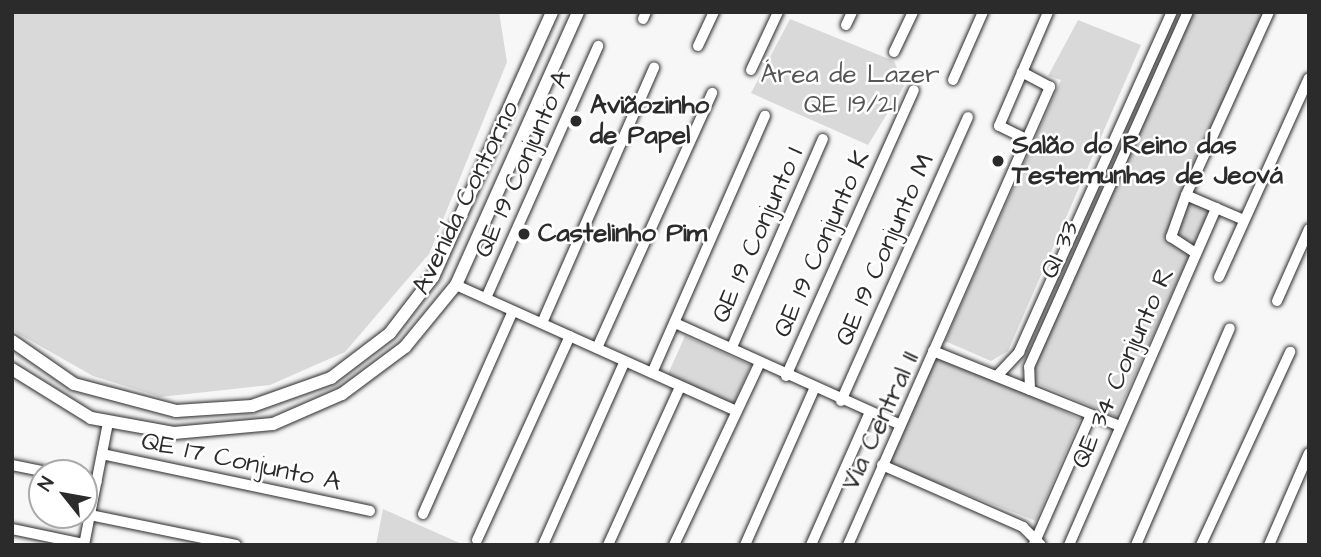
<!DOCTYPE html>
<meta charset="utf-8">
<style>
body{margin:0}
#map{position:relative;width:1321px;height:557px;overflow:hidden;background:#f7f7f7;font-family:"Architects Daughter",sans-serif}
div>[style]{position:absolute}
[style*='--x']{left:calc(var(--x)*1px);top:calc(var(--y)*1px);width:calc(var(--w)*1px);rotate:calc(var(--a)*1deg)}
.green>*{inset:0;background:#d9d9d9;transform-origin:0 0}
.roads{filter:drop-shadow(0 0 2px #2b2b2b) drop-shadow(0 0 2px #2b2b2b)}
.minor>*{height:10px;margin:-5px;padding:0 5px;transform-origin:5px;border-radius:5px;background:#fff}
.major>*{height:12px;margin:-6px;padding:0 6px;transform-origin:6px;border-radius:6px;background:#fff}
.dots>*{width:19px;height:19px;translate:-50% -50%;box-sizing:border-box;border:4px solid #fff;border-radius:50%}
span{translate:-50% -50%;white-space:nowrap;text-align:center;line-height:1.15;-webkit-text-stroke:5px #fff;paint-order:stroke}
.park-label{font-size:26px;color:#565656}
.poi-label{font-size:26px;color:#2b2b2b;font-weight:700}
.left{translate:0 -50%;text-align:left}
.street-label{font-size:26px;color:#2b2b2b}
.frame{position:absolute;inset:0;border:14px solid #2b2b2b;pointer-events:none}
.north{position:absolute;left:28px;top:459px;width:70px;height:70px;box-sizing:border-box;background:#fff;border:2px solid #aaa;border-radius:50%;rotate:301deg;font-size:19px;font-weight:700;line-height:28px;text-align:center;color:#2b2b2b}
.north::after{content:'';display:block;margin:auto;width:24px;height:32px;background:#2b2b2b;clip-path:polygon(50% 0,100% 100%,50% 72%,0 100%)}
</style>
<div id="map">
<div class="green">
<i style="clip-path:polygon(12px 12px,499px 12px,507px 62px,429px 254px,345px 352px,270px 385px,160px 397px,93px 376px,12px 330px)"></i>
<i style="clip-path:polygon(1193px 12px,1264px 12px,1180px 197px,1210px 209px,1116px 417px,1034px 382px,1033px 368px)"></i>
<i style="clip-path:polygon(790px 19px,894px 61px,904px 86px,868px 145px,751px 93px)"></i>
<i style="clip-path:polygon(1078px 20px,1141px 45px,1008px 351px,991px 361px,945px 341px,1061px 80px,1048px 76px)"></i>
<i style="left:685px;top:336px;width:72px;height:43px;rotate:24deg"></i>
<i style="clip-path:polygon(942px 353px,1080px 419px,1036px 521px,890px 465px,887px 458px,932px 356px)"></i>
<i style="clip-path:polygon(383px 509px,464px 545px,376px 545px)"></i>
</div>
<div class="roads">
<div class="minor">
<i style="--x:643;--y:19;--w:8;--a:-67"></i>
<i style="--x:846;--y:25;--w:14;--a:-65"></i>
<i style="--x:698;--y:46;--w:38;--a:-65"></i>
<i style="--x:894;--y:52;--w:44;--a:-64.6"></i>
<i style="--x:751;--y:70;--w:64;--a:-65"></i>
<i style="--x:953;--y:80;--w:74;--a:-66.2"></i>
<i style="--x:1026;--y:139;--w:30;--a:-154"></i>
<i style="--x:999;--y:126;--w:124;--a:-66.7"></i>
<i style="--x:1186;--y:195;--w:45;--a:109.7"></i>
<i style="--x:1171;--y:237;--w:30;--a:33"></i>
<i style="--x:1244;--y:220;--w:63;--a:-156.7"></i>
<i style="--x:1186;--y:195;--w:201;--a:-65.6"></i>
<i style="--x:1219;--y:277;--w:218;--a:-65.7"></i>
<i style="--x:456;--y:285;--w:307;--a:24.2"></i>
<i style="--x:486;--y:298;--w:276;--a:-66"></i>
<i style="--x:1277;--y:301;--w:79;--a:-66"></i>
<i style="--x:542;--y:323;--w:279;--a:-66.3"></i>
<i style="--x:675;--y:323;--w:246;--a:24.3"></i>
<i style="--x:732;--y:347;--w:227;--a:-66.4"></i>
<i style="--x:597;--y:348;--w:280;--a:-65.7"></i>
<i style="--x:933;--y:351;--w:201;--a:21.9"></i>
<i style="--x:652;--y:373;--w:281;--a:-66.3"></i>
<i style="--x:786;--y:376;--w:313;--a:-65.9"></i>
<i style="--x:997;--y:376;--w:33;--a:-47"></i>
<i style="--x:1019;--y:352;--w:373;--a:-65.8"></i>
<i style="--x:1030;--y:390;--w:23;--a:-92"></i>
<i style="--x:1029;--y:367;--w:389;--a:-65.9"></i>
<i style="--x:841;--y:401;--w:311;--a:-65.9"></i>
<i style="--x:102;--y:454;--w:274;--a:12"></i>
<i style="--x:12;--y:465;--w:41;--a:11.3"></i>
<i style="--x:882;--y:465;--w:154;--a:23.7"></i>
<i style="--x:1023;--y:527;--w:25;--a:45"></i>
<i style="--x:84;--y:479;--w:13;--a:13"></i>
<i style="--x:423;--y:514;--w:222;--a:-66.1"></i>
<i style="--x:90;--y:515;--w:149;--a:11.6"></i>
<i style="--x:12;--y:529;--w:74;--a:11.8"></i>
<i style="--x:477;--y:540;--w:224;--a:-65.5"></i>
<i style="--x:1034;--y:544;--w:139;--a:-66.2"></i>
<i style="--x:84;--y:545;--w:124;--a:-78.9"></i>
<i style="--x:543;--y:545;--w:201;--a:-66"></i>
<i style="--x:608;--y:545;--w:174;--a:-65.5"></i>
<i style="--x:674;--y:545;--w:200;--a:-64.8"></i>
<i style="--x:745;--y:545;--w:171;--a:-66.1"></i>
<i style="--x:811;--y:545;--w:145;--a:-66.1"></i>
<i style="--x:848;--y:545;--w:501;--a:-66.2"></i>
<i style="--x:1050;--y:87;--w:32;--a:-152"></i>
<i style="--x:1069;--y:545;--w:368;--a:-66.4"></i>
<i style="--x:1136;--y:545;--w:236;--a:-66.6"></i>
<i style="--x:1201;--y:545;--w:213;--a:-65.2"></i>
<i style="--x:1269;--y:545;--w:100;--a:-66.5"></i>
</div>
<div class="major">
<i style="--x:12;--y:341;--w:75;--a:34.7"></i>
<i style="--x:74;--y:384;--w:106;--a:14.8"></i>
<i style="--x:176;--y:411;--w:76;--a:-3.8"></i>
<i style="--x:252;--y:406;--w:84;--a:-19.5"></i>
<i style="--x:331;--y:378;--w:74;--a:-37.3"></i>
<i style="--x:390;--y:333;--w:71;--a:-52.5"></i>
<i style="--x:433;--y:277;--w:290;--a:-65.8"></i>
<i style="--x:12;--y:369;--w:93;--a:31.8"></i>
<i style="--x:91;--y:418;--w:84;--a:10.2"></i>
<i style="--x:174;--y:433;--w:99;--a:-5.2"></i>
<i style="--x:273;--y:424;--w:75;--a:-23.5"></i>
<i style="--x:342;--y:394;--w:79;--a:-36.7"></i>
<i style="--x:405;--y:347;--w:80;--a:-50.6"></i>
<i style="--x:456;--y:285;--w:299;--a:-65.9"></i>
</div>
</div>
<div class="dots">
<i style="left:576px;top:121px;background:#2b2b2b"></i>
<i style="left:998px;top:161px;background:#2b2b2b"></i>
<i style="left:524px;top:234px;background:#2b2b2b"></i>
</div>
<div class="park-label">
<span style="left:850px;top:90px">Área de Lazer<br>QE 19/21</span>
</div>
<div class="poi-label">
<span class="left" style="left:590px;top:121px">Aviãozinho<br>de Papel</span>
<span class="left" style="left:1012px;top:161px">Salão do Reino das<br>Testemunhas de Jeová</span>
<span class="left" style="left:538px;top:234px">Castelinho Pim</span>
</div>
<div class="street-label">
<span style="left:523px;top:164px;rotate:-66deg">QE 19 Conjunto A</span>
<span style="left:466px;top:198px;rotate:-64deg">Avenida Contorno</span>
<span style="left:758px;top:235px;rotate:-66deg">QE 19 Conjunto I</span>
<span style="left:822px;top:244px;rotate:-66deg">QE 19 Conjunto K</span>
<span style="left:885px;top:250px;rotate:-66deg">QE 19 Conjunto M</span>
<span style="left:1060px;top:250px;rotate:-66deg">QI 33</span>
<span style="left:1123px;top:368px;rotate:-66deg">QE 34 Conjunto R</span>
<span style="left:881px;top:421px;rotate:-65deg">Via Central II</span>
<span style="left:241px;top:462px;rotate:12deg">QE 17 Conjunto A</span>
</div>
<div class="frame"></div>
<div class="north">N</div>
</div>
